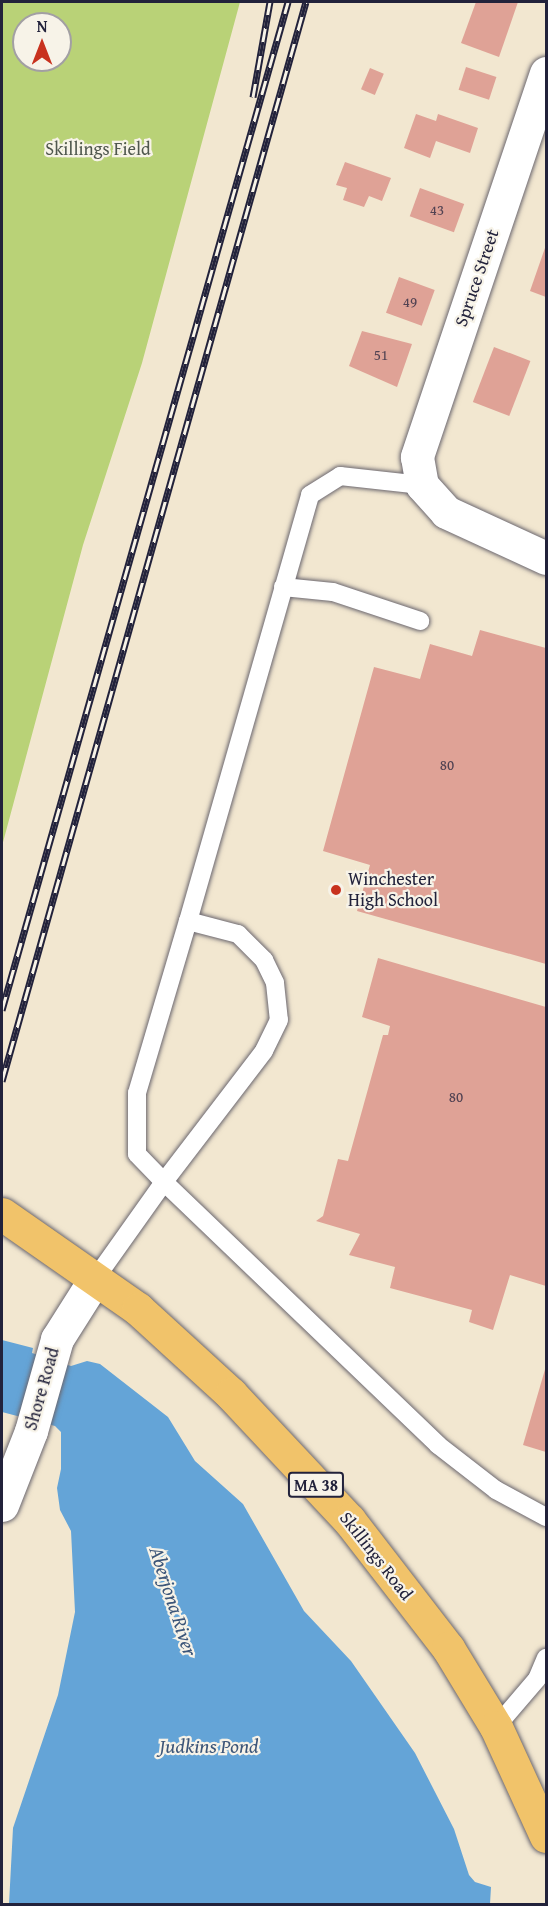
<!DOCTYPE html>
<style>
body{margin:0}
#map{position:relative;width:548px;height:1906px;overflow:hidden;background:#f2e7d0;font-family:"Gentium Book Plus",serif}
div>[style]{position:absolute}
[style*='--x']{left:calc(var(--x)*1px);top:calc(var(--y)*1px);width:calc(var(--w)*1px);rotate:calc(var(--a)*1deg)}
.green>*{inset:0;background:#b9d277}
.water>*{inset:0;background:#64a4d7}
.building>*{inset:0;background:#dfa296;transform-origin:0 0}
.roads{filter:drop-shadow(0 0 2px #6b676f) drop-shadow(0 0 2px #6b676f)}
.service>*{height:18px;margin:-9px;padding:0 9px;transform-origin:9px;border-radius:9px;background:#fff}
.minor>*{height:33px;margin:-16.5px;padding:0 16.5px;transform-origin:16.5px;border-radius:16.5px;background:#fff}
.primary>*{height:33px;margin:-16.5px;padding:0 16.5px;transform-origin:16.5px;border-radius:16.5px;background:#f1c36a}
.rail>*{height:7px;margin-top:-3.5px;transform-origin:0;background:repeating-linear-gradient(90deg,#f7f3e8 0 14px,#22223b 0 28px);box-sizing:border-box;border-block:2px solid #22223b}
.dots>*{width:16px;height:16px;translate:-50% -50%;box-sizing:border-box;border:3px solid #f7f3e8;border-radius:50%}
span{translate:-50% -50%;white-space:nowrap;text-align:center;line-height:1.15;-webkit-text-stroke:4.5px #f7f3e8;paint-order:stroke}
.number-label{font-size:15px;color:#514252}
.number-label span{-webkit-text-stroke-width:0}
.shield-label span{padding:2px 4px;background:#f7f3e8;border:2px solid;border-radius:4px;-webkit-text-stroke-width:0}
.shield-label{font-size:16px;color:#22223b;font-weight:700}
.park-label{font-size:18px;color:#4f574d}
.street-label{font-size:18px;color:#22223b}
.poi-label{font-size:18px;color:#22223b}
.left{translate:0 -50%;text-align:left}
.water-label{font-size:20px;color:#3c5679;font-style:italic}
.frame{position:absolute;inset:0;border:3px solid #22223b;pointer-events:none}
.north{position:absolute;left:12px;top:12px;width:60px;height:60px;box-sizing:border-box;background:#f7f3e8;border:2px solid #a29fa3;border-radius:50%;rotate:0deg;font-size:16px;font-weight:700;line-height:24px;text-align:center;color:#22223b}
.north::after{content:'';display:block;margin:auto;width:21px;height:27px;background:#c8321e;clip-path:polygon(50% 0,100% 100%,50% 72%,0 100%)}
</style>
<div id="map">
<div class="green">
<i style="clip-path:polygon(evenodd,2px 2px,240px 2px,142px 363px,83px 545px,2px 846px,2px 2px,24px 24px,60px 24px,60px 60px,24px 60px,24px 24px)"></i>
</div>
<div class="water">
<i style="clip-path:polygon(2px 1340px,33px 1348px,32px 1353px,71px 1366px,87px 1361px,100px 1364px,168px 1417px,195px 1461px,243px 1504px,304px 1611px,351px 1661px,415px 1753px,454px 1829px,469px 1875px,475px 1882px,491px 1887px,490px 1904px,9px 1904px,13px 1828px,58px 1695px,75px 1612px,71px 1531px,60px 1510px,57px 1488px,61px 1469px,61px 1432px,55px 1426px,2px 1412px)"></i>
</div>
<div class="building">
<i style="clip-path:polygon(476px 2px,518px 2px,499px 57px,461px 43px)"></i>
<i style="left:466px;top:67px;width:32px;height:24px;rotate:18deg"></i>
<i style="left:370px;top:68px;width:15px;height:23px;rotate:23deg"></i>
<i style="clip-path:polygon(416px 114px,436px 121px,438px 114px,478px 128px,470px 153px,436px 141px,430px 158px,404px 148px)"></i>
<i style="clip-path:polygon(345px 162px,391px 178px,382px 201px,369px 196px,364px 207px,343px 200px,347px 188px,336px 185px)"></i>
<i style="left:420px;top:188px;width:47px;height:30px;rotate:20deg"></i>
<i style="clip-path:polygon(546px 245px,546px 297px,530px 291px)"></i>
<i style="left:399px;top:277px;width:38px;height:38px;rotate:20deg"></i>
<i style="clip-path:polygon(362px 331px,412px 344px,397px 387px,349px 366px)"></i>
<i style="left:494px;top:347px;width:39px;height:59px;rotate:21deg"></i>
<i style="clip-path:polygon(480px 630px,546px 648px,546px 964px,357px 911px,370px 865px,323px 851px,374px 667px,420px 679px,430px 644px,472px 656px)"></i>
<i style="clip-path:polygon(378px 958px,546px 1007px,546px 1286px,510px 1275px,493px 1330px,469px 1322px,472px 1310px,390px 1288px,395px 1267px,349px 1255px,360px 1234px,316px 1221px,323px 1216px,338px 1159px,348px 1161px,383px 1035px,388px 1035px,390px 1026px,362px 1017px)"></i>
<i style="clip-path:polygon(546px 1366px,546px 1452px,523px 1445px)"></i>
</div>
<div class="roads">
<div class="service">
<i style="--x:283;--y:587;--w:50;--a:5.7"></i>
<i style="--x:333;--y:592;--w:92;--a:18.4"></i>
<i style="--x:188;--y:921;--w:52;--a:14.6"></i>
<i style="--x:238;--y:934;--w:37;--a:45"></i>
<i style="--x:264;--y:960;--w:25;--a:64"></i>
<i style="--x:275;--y:983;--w:37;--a:84"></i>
<i style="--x:279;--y:1020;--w:34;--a:116"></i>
<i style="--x:264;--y:1051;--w:165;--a:127.4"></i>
<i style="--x:164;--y:1182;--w:39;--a:-134"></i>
<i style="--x:137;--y:1154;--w:61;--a:-90"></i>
<i style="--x:137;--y:1093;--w:179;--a:-73.5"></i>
<i style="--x:188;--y:921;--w:443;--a:-74"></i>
<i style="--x:310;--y:495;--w:36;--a:-32"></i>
<i style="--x:340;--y:476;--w:82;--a:6.3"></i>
<i style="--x:95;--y:1279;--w:119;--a:-54.6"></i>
<i style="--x:164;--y:1182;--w:380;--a:43.8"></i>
<i style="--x:438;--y:1445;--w:73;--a:37.8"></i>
<i style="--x:496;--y:1490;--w:57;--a:28.4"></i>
<i style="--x:496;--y:1727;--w:63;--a:-49.5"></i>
<i style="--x:537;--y:1679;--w:23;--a:-67"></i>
</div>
<div class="minor">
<i style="--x:546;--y:73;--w:405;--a:108.6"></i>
<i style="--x:417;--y:457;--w:28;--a:80"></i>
<i style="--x:422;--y:485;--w:36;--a:48"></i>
<i style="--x:446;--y:512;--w:110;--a:24.7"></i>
<i style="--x:2;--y:1505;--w:79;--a:-68.6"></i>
<i style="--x:31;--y:1431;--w:96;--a:-74.2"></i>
<i style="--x:57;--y:1339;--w:71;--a:-57.7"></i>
</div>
<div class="primary">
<i style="--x:2;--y:1214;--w:166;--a:34.9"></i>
<i style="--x:138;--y:1309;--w:126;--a:42.4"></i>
<i style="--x:231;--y:1394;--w:173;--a:46.9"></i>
<i style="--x:349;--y:1520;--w:162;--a:52.3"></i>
<i style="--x:448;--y:1648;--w:92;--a:58.7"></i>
<i style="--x:496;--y:1727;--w:120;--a:65.4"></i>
</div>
</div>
<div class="rail">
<i style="--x:253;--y:97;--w:97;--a:-79.9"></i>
<i style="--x:2;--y:1010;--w:1048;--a:-74.16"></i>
<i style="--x:2;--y:1081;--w:1121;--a:-74.27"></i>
</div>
<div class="dots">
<i style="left:336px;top:890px;background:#c8321e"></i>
</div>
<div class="number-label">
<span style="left:437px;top:210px">43</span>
<span style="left:410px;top:302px">49</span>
<span style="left:381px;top:355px">51</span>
<span style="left:447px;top:765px">80</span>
<span style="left:456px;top:1097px">80</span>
</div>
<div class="shield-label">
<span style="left:316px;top:1485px">MA 38</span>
</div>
<div class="park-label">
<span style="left:98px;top:149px">Skillings Field</span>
</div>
<div class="street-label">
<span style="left:477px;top:278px;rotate:-71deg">Spruce Street</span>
<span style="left:42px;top:1389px;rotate:-74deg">Shore Road</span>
<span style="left:376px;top:1556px;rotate:52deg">Skillings Road</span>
</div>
<div class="poi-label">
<span class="left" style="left:348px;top:890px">Winchester<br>High School</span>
</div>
<div class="water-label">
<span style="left:174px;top:1601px;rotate:72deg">Aberjona River</span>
<span style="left:209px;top:1745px">Judkins Pond</span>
</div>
<div class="frame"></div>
<div class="north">N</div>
</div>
